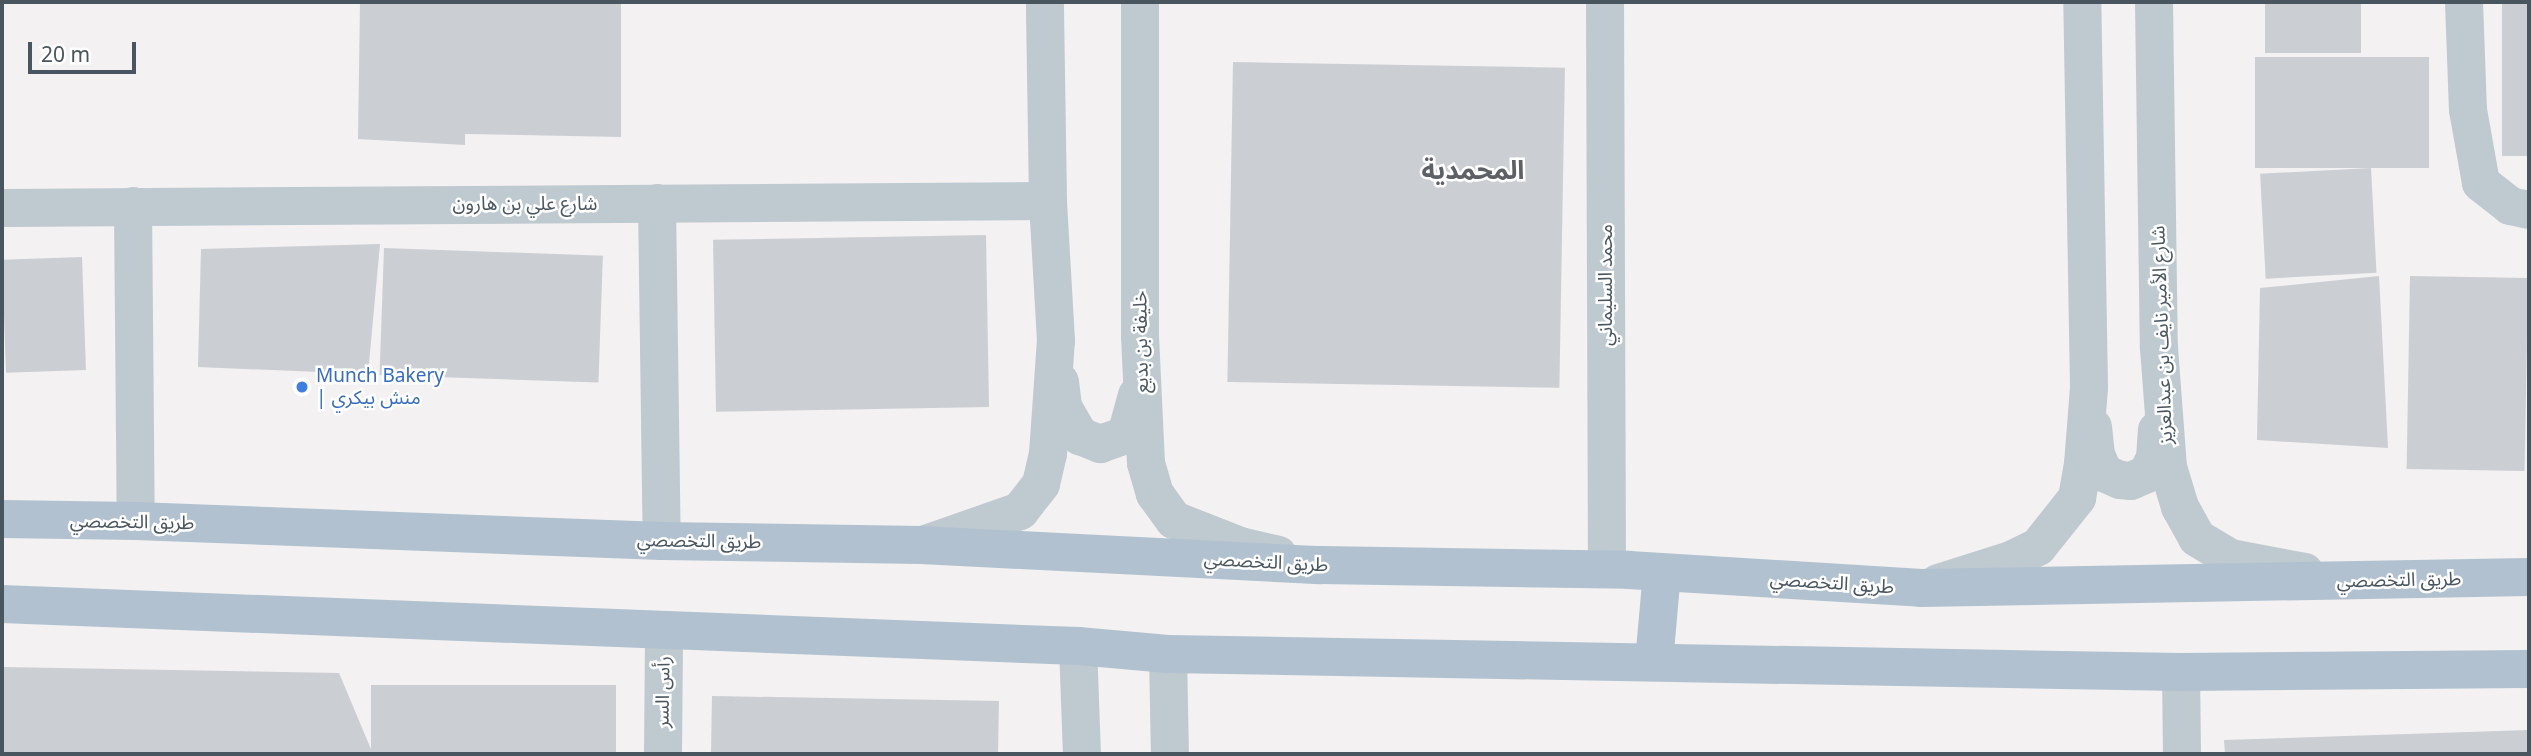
<!DOCTYPE html>
<meta charset="utf-8">
<style>
body{margin:0}
#map{position:relative;width:2531px;height:756px;overflow:hidden;background:#f3f1f1;font-family:"Noto Sans","Noto Sans Arabic",sans-serif}
div>[style]{position:absolute}
[style*='--x']{left:calc(var(--x)*1px);top:calc(var(--y)*1px);width:calc(var(--w)*1px);rotate:calc(var(--a)*1deg)}
.building>*{inset:0;background:#cbced3;transform-origin:0 0}
.minor>*{height:38px;margin:-19px;padding:0 19px;transform-origin:19px;border-radius:19px;background:#bfc9d0}
.major>*{height:38px;margin:-19px;padding:0 19px;transform-origin:19px;border-radius:19px;background:#b1c1cf}
.dots>*{width:19px;height:19px;translate:-50% -50%;box-sizing:border-box;border:4px solid #fff;border-radius:50%}
span{translate:-50% -50%;white-space:nowrap;text-align:center;line-height:1.15;-webkit-text-stroke:5px #fff;paint-order:stroke}
.street-label{font-size:19px;color:#49555f}
.shop-label{font-size:19px;color:#366cbe}
.left{translate:0 -50%;text-align:left}
.district-label{font-size:26px;color:#5d6166;font-weight:700}
.frame{position:absolute;inset:0;border:4px solid #49555f;pointer-events:none}
.scale{position:absolute;left:28px;top:42px;width:108px;height:32px;box-sizing:border-box;border:4px solid #49555f;border-top:0;padding-left:9px;font-size:21px;line-height:24px;white-space:nowrap;color:#49555f;-webkit-text-stroke:5px #fff;paint-order:stroke}
</style>
<div id="map">
<div class="building">
<i style="clip-path:polygon(360px 2px,621px 2px,621px 137px,465px 134px,465px 145px,358px 139px)"></i>
<i style="left:2265px;top:2px;width:96px;height:51px"></i>
<i style="left:2502px;top:2px;width:27px;height:154px"></i>
<i style="left:2255px;top:57px;width:174px;height:111px"></i>
<i style="left:1233px;top:62px;width:332px;height:320px;rotate:1deg"></i>
<i style="left:2371px;top:168px;width:105px;height:111px;rotate:87deg"></i>
<i style="left:986px;top:235px;width:172px;height:273px;rotate:89deg"></i>
<i style="clip-path:polygon(380px 244px,368px 374px,198px 367px,201px 249px)"></i>
<i style="left:384px;top:248px;width:219px;height:127px;rotate:2deg"></i>
<i style="left:82px;top:257px;width:113px;height:80px;rotate:88deg"></i>
<i style="clip-path:polygon(2379px 276px,2388px 448px,2257px 440px,2260px 288px)"></i>
<i style="left:2410px;top:276px;width:118px;height:193px;rotate:1deg"></i>
<i style="clip-path:polygon(2px 667px,339px 673px,373px 754px,2px 754px)"></i>
<i style="left:371px;top:685px;width:245px;height:73px"></i>
<i style="left:712px;top:696px;width:287px;height:58px;rotate:1deg"></i>
<i style="clip-path:polygon(2529px 730px,2529px 754px,2225px 754px,2224px 740px)"></i>
</div>
<div class="minor">
<i style="--x:1140;--y:2;--w:334;--a:90"></i>
<i style="--x:1140;--y:336;--w:127;--a:87.3"></i>
<i style="--x:1146;--y:463;--w:32;--a:74"></i>
<i style="--x:1155;--y:494;--w:32;--a:54"></i>
<i style="--x:1174;--y:520;--w:71;--a:21.5"></i>
<i style="--x:1240;--y:546;--w:39;--a:13"></i>
<i style="--x:1605;--y:2;--w:567;--a:89.8"></i>
<i style="--x:2154;--y:2;--w:346;--a:89.2"></i>
<i style="--x:2159;--y:348;--w:119;--a:85.7"></i>
<i style="--x:2168;--y:467;--w:42;--a:73.3"></i>
<i style="--x:2180;--y:507;--w:35;--a:61"></i>
<i style="--x:2197;--y:538;--w:39;--a:31"></i>
<i style="--x:2230;--y:558;--w:76;--a:10.6"></i>
<i style="--x:2464;--y:2;--w:108;--a:87.9"></i>
<i style="--x:2468;--y:110;--w:74;--a:79.9"></i>
<i style="--x:2481;--y:183;--w:37;--a:38"></i>
<i style="--x:2510;--y:206;--w:19;--a:12"></i>
<i style="--x:657;--y:203;--w:338;--a:89.2"></i>
<i style="--x:133;--y:206;--w:315;--a:89.5"></i>
<i style="--x:2;--y:208;--w:1046;--a:-0.38"></i>
<i style="--x:1060;--y:382;--w:25;--a:83"></i>
<i style="--x:1063;--y:407;--w:34;--a:60"></i>
<i style="--x:1080;--y:436;--w:22;--a:22"></i>
<i style="--x:1100;--y:444;--w:28;--a:-19"></i>
<i style="--x:1126;--y:435;--w:41;--a:-74.6"></i>
<i style="--x:2093;--y:427;--w:28;--a:84"></i>
<i style="--x:2096;--y:455;--w:20;--a:66"></i>
<i style="--x:2104;--y:473;--w:17;--a:24"></i>
<i style="--x:2120;--y:480;--w:11;--a:5"></i>
<i style="--x:2131;--y:481;--w:17;--a:-24"></i>
<i style="--x:2147;--y:474;--w:18;--a:-63"></i>
<i style="--x:2155;--y:458;--w:28;--a:-86"></i>
<i style="--x:923;--y:545;--w:103;--a:-19.3"></i>
<i style="--x:1020;--y:511;--w:34;--a:-52"></i>
<i style="--x:1041;--y:484;--w:31;--a:-77"></i>
<i style="--x:1048;--y:454;--w:113;--a:-86"></i>
<i style="--x:1056;--y:341;--w:140;--a:-93.3"></i>
<i style="--x:1048;--y:201;--w:199;--a:-90.9"></i>
<i style="--x:1938;--y:583;--w:77;--a:-17.5"></i>
<i style="--x:2011;--y:560;--w:30;--a:-26"></i>
<i style="--x:2038;--y:547;--w:63;--a:-51.5"></i>
<i style="--x:2077;--y:498;--w:35;--a:-80"></i>
<i style="--x:2083;--y:464;--w:77;--a:-85.5"></i>
<i style="--x:2089;--y:387;--w:385;--a:-91"></i>
<i style="--x:1078;--y:646;--w:108;--a:87.9"></i>
<i style="--x:1168;--y:654;--w:100;--a:88.9"></i>
<i style="--x:2181;--y:672;--w:82;--a:89.3"></i>
<i style="--x:663;--y:754;--w:124;--a:-89.5"></i>
</div>
<div class="major">
<i style="--x:2;--y:519;--w:134;--a:0.9"></i>
<i style="--x:136;--y:521;--w:526;--a:2.18"></i>
<i style="--x:662;--y:541;--w:259;--a:0.9"></i>
<i style="--x:921;--y:545;--w:400;--a:2.9"></i>
<i style="--x:1320;--y:565;--w:309;--a:0.9"></i>
<i style="--x:1629;--y:570;--w:293;--a:3.5"></i>
<i style="--x:1921;--y:588;--w:608;--a:-1.04"></i>
<i style="--x:2;--y:604;--w:1077;--a:2.24"></i>
<i style="--x:1078;--y:646;--w:90;--a:5.1"></i>
<i style="--x:1168;--y:654;--w:1013;--a:1.02"></i>
<i style="--x:2181;--y:672;--w:348;--a:-0.5"></i>
<i style="--x:1654;--y:662;--w:90;--a:-84.9"></i>
</div>
<div class="dots">
<i style="left:302px;top:387px;background:#3f7fe0"></i>
</div>
<div class="street-label">
<span style="left:525px;top:204px">شارع علي بن هارون</span>
<span style="left:1606px;top:285px;rotate:-90deg">محمد السليماني</span>
<span style="left:2162px;top:335px;rotate:-92deg">شارع الأمير نايف بن عبدالعزيز</span>
<span style="left:1141px;top:342px;rotate:-91deg">خليفة بن بديع</span>
<span style="left:132px;top:522px;rotate:1deg">طريق التخصصي</span>
<span style="left:699px;top:541px;rotate:1deg">طريق التخصصي</span>
<span style="left:1266px;top:562px;rotate:3deg">طريق التخصصي</span>
<span style="left:2399px;top:580px;rotate:-1deg">طريق التخصصي</span>
<span style="left:1832px;top:583px;rotate:4deg">طريق التخصصي</span>
<span style="left:663px;top:692px;rotate:-89deg">رأس السر</span>
</div>
<div class="shop-label">
<span class="left" style="left:316px;top:387px">Munch Bakery<br>| منش بيكري</span>
</div>
<div class="district-label">
<span style="left:1473px;top:170px">المحمدية</span>
</div>
<div class="frame"></div>
<div class="scale">20 m</div>
</div>
